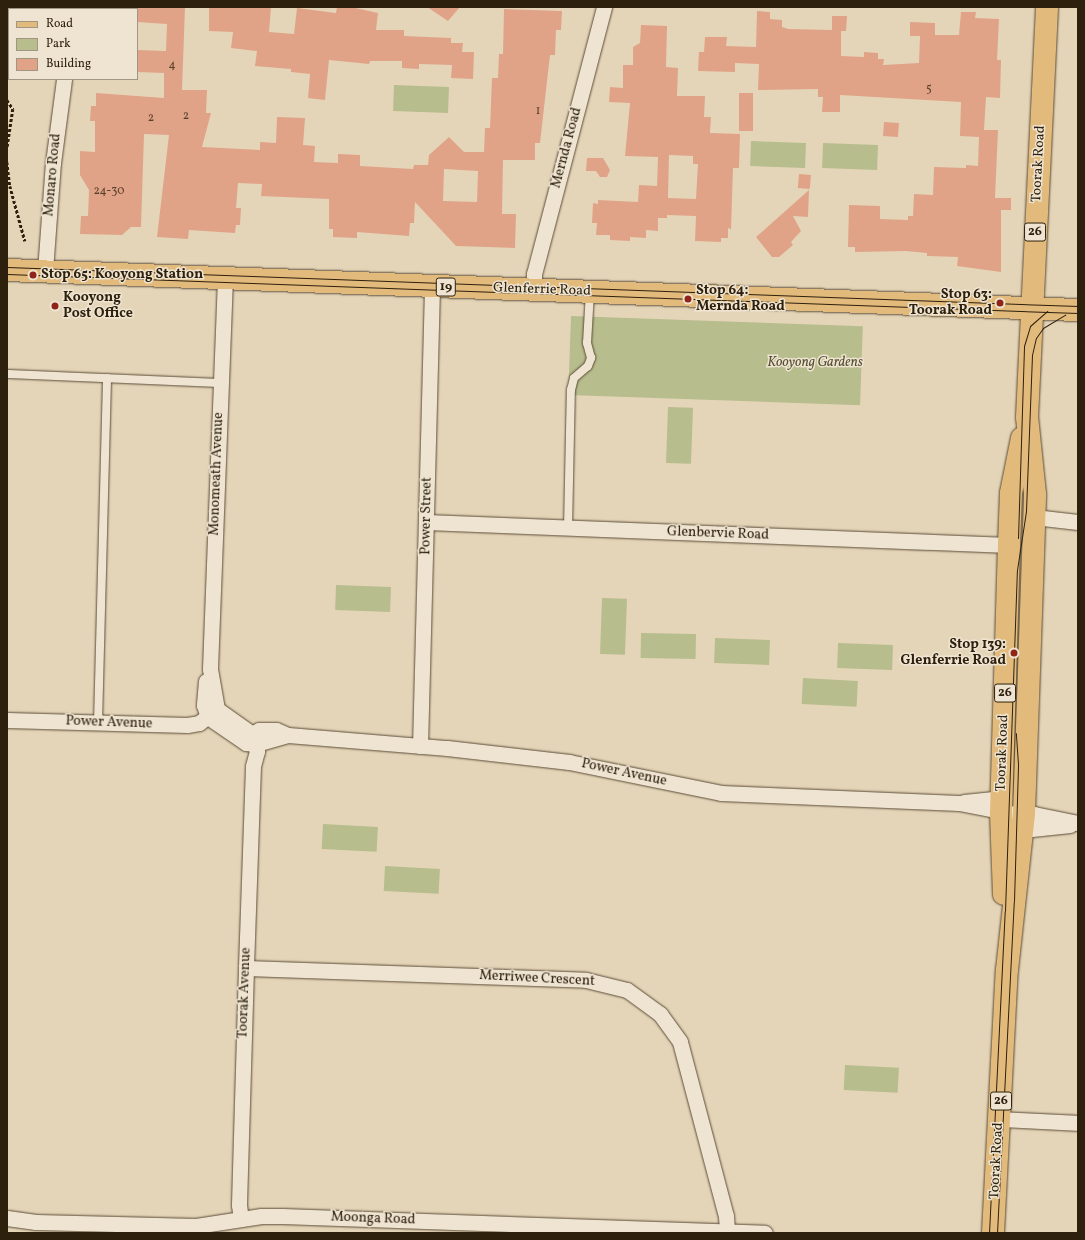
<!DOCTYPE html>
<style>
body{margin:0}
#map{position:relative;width:1085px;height:1240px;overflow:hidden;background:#e5d5b8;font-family:Vollkorn,serif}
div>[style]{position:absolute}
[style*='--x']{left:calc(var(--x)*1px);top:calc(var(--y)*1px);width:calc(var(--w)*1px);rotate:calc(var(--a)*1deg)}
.green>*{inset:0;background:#b7bd8d;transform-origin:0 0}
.building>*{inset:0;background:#e0a388;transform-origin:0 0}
.path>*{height:2.5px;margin-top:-1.25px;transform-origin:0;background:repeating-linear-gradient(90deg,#2d200d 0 3px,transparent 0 5px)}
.roads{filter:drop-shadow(0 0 1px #5b4d38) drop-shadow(0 0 1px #5b4d38)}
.lane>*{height:8px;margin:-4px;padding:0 4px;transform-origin:4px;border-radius:4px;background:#eee4d1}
.street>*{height:15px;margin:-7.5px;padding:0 7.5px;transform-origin:7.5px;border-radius:7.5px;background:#eee4d1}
.primary>*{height:22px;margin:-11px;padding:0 11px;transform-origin:11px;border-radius:11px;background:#e2ba7c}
.tram>*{height:1px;margin:-0.5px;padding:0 0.5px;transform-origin:0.5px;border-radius:0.5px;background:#2d200d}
.dots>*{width:11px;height:11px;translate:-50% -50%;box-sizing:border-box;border:2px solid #eee4d1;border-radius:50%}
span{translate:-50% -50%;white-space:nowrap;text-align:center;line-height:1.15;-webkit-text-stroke:3px #eee4d1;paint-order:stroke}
.number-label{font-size:12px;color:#5a412c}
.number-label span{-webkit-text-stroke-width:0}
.shield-label span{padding:1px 3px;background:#eee4d1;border:1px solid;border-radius:3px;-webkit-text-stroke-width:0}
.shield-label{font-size:13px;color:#2d200d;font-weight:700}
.street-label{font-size:14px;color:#2d200d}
.poi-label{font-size:14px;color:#2d200d;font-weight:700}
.left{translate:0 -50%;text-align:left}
.right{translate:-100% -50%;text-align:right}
.park-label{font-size:14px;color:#564f33;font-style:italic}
.frame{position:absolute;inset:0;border:8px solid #2d200d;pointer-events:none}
.legend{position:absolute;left:8px;top:8px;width:130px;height:72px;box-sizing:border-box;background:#eee4d1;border:1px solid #a19683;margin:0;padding:5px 7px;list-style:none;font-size:12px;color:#2d200d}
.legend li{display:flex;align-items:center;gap:8px;height:20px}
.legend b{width:20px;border:1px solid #a19683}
</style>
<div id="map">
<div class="green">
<i style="left:394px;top:85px;width:55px;height:26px;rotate:2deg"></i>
<i style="left:751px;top:141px;width:55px;height:25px;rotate:2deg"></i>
<i style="left:823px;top:143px;width:55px;height:25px;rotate:2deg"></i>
<i style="left:571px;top:316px;width:292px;height:79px;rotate:2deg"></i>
<i style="left:668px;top:407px;width:25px;height:56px;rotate:2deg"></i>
<i style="left:336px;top:585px;width:55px;height:25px;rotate:2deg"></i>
<i style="left:602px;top:598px;width:25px;height:56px;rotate:2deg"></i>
<i style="left:641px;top:633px;width:55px;height:25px;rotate:1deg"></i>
<i style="left:715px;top:638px;width:55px;height:25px;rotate:2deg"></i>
<i style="left:838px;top:643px;width:55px;height:25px;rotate:2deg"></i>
<i style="left:803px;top:678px;width:55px;height:26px;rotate:3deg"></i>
<i style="left:323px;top:824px;width:55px;height:25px;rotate:3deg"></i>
<i style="left:385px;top:866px;width:55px;height:25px;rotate:3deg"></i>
<i style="left:845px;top:1065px;width:54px;height:25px;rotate:3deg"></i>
</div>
<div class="building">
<i style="clip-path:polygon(evenodd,137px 7px,185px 7px,182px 90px,207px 90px,206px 113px,211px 113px,202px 147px,260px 150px,260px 142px,276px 143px,277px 117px,305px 118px,303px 145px,315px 146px,314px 162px,338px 163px,338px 154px,360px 155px,360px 166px,413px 169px,414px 165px,428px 165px,429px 155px,449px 137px,464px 152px,484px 152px,485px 128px,490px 128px,492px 78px,498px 78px,499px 54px,503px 54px,504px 9px,562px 11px,561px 30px,556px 30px,555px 55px,550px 55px,540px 143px,535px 143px,535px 160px,503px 160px,502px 214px,516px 214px,515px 248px,456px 246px,415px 202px,414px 223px,410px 223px,409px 236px,357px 232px,357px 238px,333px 237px,333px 229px,329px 229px,329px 199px,261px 196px,262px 184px,238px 183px,236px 208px,241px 208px,240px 225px,236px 225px,235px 233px,189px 230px,188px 239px,157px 237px,169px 135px,144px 134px,141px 227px,131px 227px,122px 235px,80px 234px,81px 216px,88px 216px,89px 190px,80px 175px,80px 151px,95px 152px,95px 121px,90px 121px,91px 106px,96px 106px,96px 93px,164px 98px,164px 73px,137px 72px,137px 50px,166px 51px,167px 24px,137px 22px,137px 7px,444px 169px,478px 171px,477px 202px,443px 201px,444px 169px)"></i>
<i style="clip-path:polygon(209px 7px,271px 7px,269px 32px,294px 34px,297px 8px,336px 13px,337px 7px,351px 7px,378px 13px,376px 30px,404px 30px,404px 36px,451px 38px,451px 43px,463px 43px,462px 52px,474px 52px,473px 79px,451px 78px,452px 65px,419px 64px,419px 69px,402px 68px,402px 61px,370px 61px,369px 64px,329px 60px,325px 100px,308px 98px,310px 74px,291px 72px,291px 69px,255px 66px,257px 51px,231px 48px,233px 32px,209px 31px)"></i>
<i style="clip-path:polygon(427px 7px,460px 7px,448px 21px)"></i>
<i style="clip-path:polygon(757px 11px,770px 12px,770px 19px,782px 20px,782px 27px,788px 29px,832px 30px,832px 16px,847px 16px,846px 31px,841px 31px,841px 56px,864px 57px,864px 52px,878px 53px,878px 59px,884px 59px,883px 65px,919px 63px,920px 36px,910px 36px,910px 22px,935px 23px,935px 35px,959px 35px,961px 12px,976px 12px,975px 18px,999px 19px,997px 60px,1001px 60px,1000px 98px,986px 97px,984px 130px,998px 130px,995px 198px,1011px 198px,1011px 210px,1001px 210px,1001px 272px,957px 266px,958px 257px,927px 256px,927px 253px,906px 251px,855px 252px,855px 247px,848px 247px,849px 205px,880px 206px,880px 219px,908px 220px,908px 216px,913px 216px,914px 194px,933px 195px,934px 167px,966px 168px,966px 165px,978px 166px,979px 137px,960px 136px,961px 102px,840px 95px,840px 112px,822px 112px,823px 97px,818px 97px,818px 89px,758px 90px,759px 64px,735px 63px,735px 72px,698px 71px,699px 52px,704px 52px,705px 37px,727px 37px,726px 46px,756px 47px)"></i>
<i style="clip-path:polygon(evenodd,641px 25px,667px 26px,666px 67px,678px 68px,677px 96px,705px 96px,704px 117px,711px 117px,710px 133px,740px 134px,739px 168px,733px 168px,731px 229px,728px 228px,728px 238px,721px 238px,721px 242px,695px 241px,696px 216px,667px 215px,667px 218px,658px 218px,658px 231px,646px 230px,646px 238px,630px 237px,630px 241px,610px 240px,610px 235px,596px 235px,597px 223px,592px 223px,593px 203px,598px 204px,598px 200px,638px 202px,639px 185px,657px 186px,658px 157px,625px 156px,630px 103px,609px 102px,610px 87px,623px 88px,623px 65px,633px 65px,633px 47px,640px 43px,641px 25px,669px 155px,693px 156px,693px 164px,698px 164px,696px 199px,668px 198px,669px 155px)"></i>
<i style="left:739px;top:93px;width:14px;height:38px"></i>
<i style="left:884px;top:122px;width:15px;height:14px;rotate:4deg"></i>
<i style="clip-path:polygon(587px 158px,603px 158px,610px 170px,607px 177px,600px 177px,596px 171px,586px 171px)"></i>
<i style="left:799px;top:174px;width:12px;height:14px;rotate:5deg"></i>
<i style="clip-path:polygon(809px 190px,808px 217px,793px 216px,801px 231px,791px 242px,793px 245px,779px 257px,772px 257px,756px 237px)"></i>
</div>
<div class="path">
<i style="--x:10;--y:9;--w:2;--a:-63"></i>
<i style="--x:7;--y:23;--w:8;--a:-76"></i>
<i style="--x:7;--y:51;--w:3;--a:-45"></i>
<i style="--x:7;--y:100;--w:11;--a:56"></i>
<i style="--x:13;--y:109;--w:40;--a:98.5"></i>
<i style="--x:7;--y:162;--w:24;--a:83"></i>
<i style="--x:10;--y:186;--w:57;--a:74.7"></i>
</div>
<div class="roads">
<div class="lane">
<i style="--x:35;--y:9;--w:2;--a:-63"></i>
<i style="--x:7;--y:374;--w:214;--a:2.4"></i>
<i style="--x:568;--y:528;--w:138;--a:-88.8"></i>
<i style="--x:571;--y:390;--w:12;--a:-76"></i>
<i style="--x:574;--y:378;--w:18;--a:-41"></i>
<i style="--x:588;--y:366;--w:9;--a:-69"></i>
<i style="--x:591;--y:358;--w:16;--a:-105"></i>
<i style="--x:587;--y:343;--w:50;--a:-86.6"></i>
<i style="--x:98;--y:723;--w:345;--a:-88.5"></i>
</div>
<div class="street">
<i style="--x:83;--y:9;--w:2;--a:-63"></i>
<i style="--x:45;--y:271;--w:108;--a:-85.8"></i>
<i style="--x:53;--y:163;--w:85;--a:-82.5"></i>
<i style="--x:225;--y:278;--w:391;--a:92.2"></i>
<i style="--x:210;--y:669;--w:41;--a:80.1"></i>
<i style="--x:217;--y:709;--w:43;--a:35.5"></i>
<i style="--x:252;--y:734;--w:18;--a:74"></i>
<i style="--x:257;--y:751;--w:16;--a:105"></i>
<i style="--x:253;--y:766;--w:202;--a:92"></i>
<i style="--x:246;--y:968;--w:237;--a:91.7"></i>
<i style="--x:239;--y:1205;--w:14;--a:82"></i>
<i style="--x:534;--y:290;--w:16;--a:-90"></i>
<i style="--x:534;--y:274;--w:276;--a:-75.3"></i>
<i style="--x:1034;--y:517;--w:44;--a:6.5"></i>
<i style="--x:426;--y:522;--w:583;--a:2.26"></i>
<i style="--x:206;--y:681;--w:24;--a:95"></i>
<i style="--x:204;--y:705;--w:13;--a:72"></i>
<i style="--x:208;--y:717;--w:46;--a:34.4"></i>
<i style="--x:246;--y:743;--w:10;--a:6"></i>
<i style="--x:256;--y:744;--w:32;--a:-16"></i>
<i style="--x:7;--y:720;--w:180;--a:1.6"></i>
<i style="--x:187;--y:725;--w:12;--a:-9"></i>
<i style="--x:199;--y:723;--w:23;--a:-38"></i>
<i style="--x:247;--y:742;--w:9;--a:-58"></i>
<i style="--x:252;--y:734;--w:8;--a:-30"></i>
<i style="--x:259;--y:730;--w:17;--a:0"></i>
<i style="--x:276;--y:730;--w:13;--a:23"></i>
<i style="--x:288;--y:735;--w:160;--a:4.7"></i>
<i style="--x:447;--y:748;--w:123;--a:6.5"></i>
<i style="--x:569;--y:762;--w:155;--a:11.5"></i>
<i style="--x:721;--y:793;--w:238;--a:2.4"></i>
<i style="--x:959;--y:803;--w:43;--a:10.8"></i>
<i style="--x:420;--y:746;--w:460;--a:-88.5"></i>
<i style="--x:964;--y:802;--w:37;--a:-6"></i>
<i style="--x:1014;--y:813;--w:20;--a:3"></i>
<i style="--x:1034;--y:814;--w:45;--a:11.6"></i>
<i style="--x:1013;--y:831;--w:57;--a:-6"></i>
<i style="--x:246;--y:968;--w:340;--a:2"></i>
<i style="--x:586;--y:980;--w:42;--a:13.7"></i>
<i style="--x:627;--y:990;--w:41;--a:36"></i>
<i style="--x:660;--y:1014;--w:34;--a:54"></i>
<i style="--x:680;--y:1042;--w:180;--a:75.2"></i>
<i style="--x:726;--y:1216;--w:15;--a:86"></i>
<i style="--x:1000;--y:1119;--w:78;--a:2.9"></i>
<i style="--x:7;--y:1218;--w:29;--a:8"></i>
<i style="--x:36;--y:1222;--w:160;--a:1.4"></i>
<i style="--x:196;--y:1226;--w:66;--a:-8.7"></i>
<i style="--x:261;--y:1216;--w:21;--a:0"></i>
<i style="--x:282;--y:1216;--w:483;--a:2"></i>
</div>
<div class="primary">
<i style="--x:7;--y:270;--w:1072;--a:2.14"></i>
<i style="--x:1004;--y:894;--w:80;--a:-92.1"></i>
<i style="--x:1001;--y:814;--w:269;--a:-88.3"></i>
<i style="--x:1009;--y:545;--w:52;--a:-87.8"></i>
<i style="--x:1011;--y:493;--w:56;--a:-78.7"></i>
<i style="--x:993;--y:1233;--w:263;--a:-87"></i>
<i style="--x:1007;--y:970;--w:158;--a:-83.8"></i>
<i style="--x:1024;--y:813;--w:319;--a:-88"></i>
<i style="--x:1035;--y:494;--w:77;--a:-95.9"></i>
<i style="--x:1027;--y:417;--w:410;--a:-87.2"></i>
</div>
</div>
<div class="tram">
<i style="--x:7;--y:267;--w:1072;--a:2.09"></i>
<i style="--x:7;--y:274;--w:1072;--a:2.09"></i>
<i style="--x:1018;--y:538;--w:192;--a:-88.2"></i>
<i style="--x:1024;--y:346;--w:21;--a:-73"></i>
<i style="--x:1030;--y:326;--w:23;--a:-41"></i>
<i style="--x:989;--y:1233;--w:322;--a:-87.2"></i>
<i style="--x:1005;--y:911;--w:341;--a:-88"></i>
<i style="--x:1017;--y:570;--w:60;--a:-81.3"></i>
<i style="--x:1026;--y:511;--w:156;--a:-87.8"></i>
<i style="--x:1032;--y:355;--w:17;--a:-77"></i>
<i style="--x:1036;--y:338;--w:12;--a:-55"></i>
<i style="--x:1043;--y:328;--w:26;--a:-31"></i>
<i style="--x:997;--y:1233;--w:332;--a:-87.1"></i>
<i style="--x:1014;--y:901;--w:137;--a:-88.3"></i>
<i style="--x:1018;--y:764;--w:31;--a:-94"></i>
</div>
<div class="dots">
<i style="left:33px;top:275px;background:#8f2418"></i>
<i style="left:688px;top:299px;background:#8f2418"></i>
<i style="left:1000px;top:303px;background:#8f2418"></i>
<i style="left:55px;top:306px;background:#8f2418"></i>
<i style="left:1014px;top:653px;background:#8f2418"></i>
</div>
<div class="number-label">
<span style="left:172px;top:66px">4</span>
<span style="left:929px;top:90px">5</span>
<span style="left:538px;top:112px">1</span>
<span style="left:186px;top:117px">2</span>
<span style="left:151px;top:119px">2</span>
<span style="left:109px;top:192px">24-30</span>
</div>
<div class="shield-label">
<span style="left:1035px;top:232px">26</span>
<span style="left:446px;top:287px">19</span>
<span style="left:1005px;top:693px">26</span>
<span style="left:1001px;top:1101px">26</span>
</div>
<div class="street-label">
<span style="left:567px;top:148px;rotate:-75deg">Mernda Road</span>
<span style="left:1039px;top:164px;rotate:-87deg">Toorak Road</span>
<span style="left:53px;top:175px;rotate:-85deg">Monaro Road</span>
<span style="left:542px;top:290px;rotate:2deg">Glenferrie Road</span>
<span style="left:217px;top:474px;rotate:-88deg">Monomeath Avenue</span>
<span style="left:427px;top:516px;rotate:-89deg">Power Street</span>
<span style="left:718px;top:534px;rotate:2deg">Glenbervie Road</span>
<span style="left:109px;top:723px;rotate:2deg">Power Avenue</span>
<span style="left:1003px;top:753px;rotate:-88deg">Toorak Road</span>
<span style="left:624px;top:773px;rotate:12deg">Power Avenue</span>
<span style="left:537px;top:979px;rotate:3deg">Merriwee Crescent</span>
<span style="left:245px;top:993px;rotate:-88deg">Toorak Avenue</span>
<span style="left:997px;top:1161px;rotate:-87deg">Toorak Road</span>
<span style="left:373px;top:1219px;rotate:2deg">Moonga Road</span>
</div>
<div class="poi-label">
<span class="left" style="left:41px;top:275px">Stop 65: Kooyong Station</span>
<span class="left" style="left:696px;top:299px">Stop 64:<br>Mernda Road</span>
<span class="right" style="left:992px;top:303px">Stop 63:<br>Toorak Road</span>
<span class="left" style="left:63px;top:306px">Kooyong<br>Post Office</span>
<span class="right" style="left:1006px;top:653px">Stop 139:<br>Glenferrie Road</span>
</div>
<div class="park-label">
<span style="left:815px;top:363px">Kooyong Gardens</span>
</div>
<div class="frame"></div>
<ul class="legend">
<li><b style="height:5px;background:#e2ba7c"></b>Road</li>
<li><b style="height:11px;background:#b7bd8d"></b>Park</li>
<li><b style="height:11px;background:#e0a388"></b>Building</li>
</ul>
</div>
